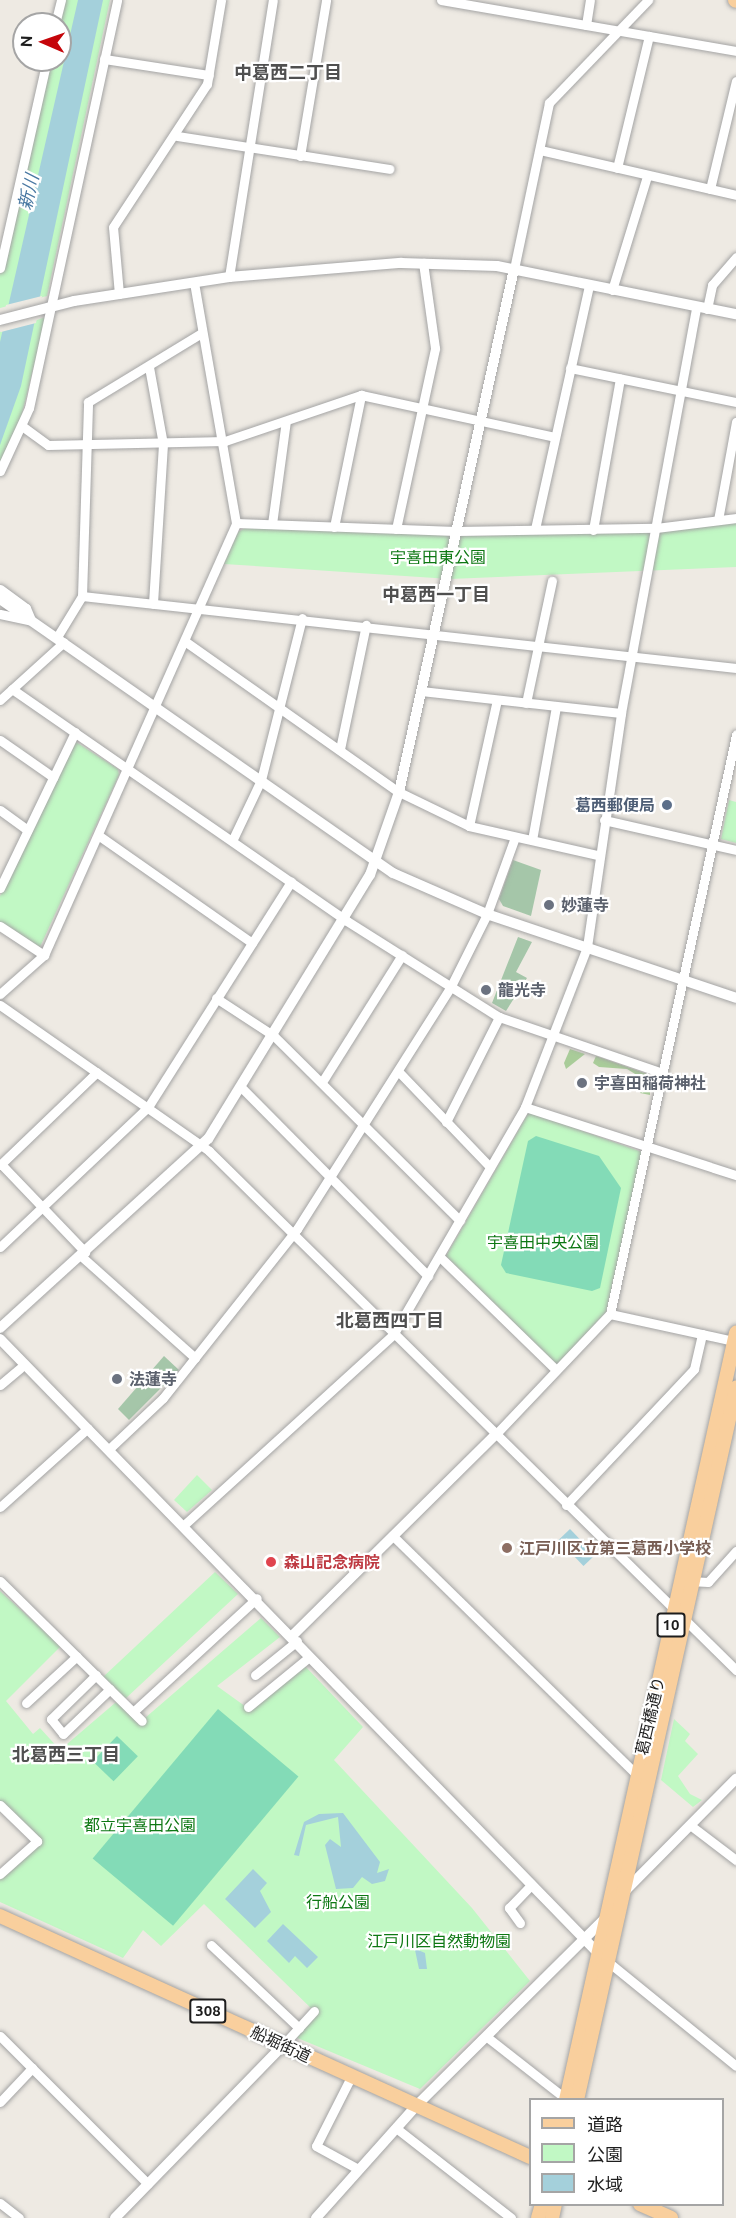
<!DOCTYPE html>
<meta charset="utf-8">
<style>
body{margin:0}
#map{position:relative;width:736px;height:2218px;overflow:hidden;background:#eeeae3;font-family:Ubuntu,"Noto Sans JP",sans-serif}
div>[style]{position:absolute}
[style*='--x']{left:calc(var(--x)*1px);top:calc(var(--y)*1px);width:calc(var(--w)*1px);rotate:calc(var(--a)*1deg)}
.forest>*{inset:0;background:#a9cc99}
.cemetery>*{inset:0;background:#a5c6a9}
.park>*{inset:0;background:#c1f8c4}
.pitch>*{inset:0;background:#83dbb7;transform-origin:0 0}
.water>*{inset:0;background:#a4d0db;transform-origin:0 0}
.pier>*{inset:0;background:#eeeae3}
.roads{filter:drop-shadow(0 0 2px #a4a4a4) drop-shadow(0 0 2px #a4a4a4)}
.minor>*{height:9px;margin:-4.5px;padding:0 4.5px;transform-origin:4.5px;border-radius:4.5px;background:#fff}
.tertiary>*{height:10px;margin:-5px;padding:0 5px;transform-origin:5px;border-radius:5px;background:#fff}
.primary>*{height:14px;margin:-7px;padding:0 7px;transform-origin:7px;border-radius:7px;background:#f9cf9d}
.dots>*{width:16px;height:16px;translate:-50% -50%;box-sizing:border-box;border:3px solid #fff;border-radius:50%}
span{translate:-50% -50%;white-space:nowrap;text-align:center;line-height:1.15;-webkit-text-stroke:4.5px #fff;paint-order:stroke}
.shield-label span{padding:2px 4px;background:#fff;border:2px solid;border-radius:4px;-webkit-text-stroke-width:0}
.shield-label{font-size:15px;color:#1d1d1d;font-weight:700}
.park-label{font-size:16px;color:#0e7814}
.service-label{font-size:16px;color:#4e5e75;font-weight:700}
.right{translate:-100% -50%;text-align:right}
.worship-label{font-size:16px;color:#5b616d;font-weight:700}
.left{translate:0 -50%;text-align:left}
.education-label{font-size:16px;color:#785e54;font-weight:700}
.health-label{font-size:16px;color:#be3a42;font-weight:700}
.street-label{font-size:16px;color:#1d1d1d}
.neighbourhood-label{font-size:18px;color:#505050;font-weight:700}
.water-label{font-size:18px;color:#4978a2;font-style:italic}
.legend{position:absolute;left:529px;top:2098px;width:195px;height:108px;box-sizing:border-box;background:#fff;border:2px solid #a5a5a5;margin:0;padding:8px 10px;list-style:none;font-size:18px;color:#1d1d1d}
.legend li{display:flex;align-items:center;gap:12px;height:30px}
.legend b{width:30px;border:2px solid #a5a5a5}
.north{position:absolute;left:12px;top:12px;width:60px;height:60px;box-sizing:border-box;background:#fff;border:2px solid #a5a5a5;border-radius:50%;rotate:272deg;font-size:16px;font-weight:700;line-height:24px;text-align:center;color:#1d1d1d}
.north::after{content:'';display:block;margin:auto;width:21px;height:27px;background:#c5050a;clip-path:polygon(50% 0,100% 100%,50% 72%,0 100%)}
</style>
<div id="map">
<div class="forest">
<i style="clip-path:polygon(570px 1049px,585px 1054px,566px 1069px,564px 1063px)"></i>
<i style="clip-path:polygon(596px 1056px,650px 1075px,650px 1095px,640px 1093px,645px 1080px,627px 1069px,599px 1067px,593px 1063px)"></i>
</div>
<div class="cemetery">
<i style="clip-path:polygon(513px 860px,541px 870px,531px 916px,503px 906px,499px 899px)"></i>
<i style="clip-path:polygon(518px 937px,532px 942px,516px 972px,527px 978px,506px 1011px,492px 1003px)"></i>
<i style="clip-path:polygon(164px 1356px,179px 1370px,129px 1420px,118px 1409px)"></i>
</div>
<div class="park">
<i style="clip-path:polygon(64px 0,110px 0,47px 296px,0 308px,0 275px,49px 60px,60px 60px,58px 24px)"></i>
<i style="clip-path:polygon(46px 317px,19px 426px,0 463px,0 332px)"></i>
<i style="clip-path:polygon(736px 523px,736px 567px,450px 579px,224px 564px,238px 532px,247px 527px,462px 536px,653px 532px)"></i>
<i style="clip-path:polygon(76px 742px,118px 769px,119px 775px,40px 947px,0 922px,0 896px)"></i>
<i style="clip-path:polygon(729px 800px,736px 802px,736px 843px,721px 839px)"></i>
<i style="clip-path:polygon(529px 1112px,642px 1152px,606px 1312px,557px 1365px,446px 1256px)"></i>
<i style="clip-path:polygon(197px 1475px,212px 1490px,187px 1512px,174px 1500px)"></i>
<i style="clip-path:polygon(215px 1572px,238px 1594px,125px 1699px,145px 1718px,261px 1618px,280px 1637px,217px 1686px,249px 1709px,303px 1664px,363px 1727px,334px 1760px,472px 1908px,530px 1981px,420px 2089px,295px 2037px,316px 2013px,204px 1904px,161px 1946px,143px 1930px,123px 1958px,0 1902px,0 1877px,39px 1841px,0 1801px,0 1591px,61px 1646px,6px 1701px,33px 1734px,40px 1728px,60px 1750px,122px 1697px,103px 1677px)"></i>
<i style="clip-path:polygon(674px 1719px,690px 1734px,685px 1741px,698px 1754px,678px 1776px,690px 1794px,702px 1800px,693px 1807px,661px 1780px)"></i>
</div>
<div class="pitch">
<i style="clip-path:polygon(536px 1136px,599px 1156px,621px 1188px,600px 1288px,592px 1291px,506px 1273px,501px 1265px,528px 1141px)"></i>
<i style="left:218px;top:1709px;width:105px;height:195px;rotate:40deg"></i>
<i style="left:117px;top:1736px;width:29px;height:35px;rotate:44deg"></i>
</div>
<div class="water">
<i style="clip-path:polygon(78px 0,103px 0,21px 386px,0 445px,0 342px)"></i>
<i style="left:570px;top:1529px;width:36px;height:16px;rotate:46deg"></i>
<i style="clip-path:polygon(343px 1813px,380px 1862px,377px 1873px,389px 1869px,385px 1881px,372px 1884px,362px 1877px,353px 1888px,336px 1889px,325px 1845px,330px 1839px,341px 1847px,338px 1817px,306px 1825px,299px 1856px,294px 1855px,304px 1822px,319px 1814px)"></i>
<i style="clip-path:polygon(253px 1869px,267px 1883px,260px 1891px,271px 1912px,255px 1928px,225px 1899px)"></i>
<i style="clip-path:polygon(283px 1924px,318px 1957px,307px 1968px,295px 1956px,289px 1963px,267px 1941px)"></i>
<i style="clip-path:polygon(400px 1942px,425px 1953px,427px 1969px,419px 1969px,415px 1950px,397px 1947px)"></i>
</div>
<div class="pier">
<i style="clip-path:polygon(42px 296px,36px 323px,1px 332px,6px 305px)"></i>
</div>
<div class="roads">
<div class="minor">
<i style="--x:441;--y:0;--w:299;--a:9.8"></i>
<i style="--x:55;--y:24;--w:25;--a:-76"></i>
<i style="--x:586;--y:25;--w:25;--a:-81"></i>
<i style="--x:104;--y:59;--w:106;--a:8.7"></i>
<i style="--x:177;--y:136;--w:215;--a:8.8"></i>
<i style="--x:540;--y:150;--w:201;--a:12.9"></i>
<i style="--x:300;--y:156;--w:158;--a:-80.5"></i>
<i style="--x:617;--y:168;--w:136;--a:-76.4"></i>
<i style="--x:710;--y:189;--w:111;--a:-76.5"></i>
<i style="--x:0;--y:268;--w:213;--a:-77.3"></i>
<i style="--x:514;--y:269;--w:170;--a:-78.1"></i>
<i style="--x:549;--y:103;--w:143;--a:-46.1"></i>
<i style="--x:229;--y:277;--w:280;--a:-81"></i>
<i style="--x:612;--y:290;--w:119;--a:-72.9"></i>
<i style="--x:119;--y:294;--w:67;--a:-95.1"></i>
<i style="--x:113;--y:227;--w:171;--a:-56.7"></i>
<i style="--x:207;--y:84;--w:85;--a:-80.5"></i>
<i style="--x:707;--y:309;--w:25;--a:-78"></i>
<i style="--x:712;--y:285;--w:37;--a:-49"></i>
<i style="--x:149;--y:367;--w:78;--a:79.7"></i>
<i style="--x:163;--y:444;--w:160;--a:93.6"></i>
<i style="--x:570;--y:368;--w:169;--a:11.6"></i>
<i style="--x:22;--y:426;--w:32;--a:36"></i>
<i style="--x:48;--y:445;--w:177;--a:-1.3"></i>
<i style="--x:225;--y:441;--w:144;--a:-18.7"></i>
<i style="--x:361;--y:395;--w:198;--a:12.2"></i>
<i style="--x:0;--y:471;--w:69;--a:-65.3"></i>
<i style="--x:29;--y:408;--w:417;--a:-77.8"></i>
<i style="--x:718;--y:520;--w:100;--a:-79.6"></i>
<i style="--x:236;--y:523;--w:220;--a:2.1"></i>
<i style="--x:456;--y:531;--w:200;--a:-0.9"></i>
<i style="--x:656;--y:528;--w:81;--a:-7.1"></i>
<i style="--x:272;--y:524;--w:104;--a:-82.3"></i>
<i style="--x:334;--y:527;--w:135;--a:-78.4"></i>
<i style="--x:396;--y:529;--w:185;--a:-77.8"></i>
<i style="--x:435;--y:348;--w:86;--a:-98"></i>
<i style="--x:535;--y:529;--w:250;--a:-77.5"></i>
<i style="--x:593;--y:530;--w:154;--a:-79.9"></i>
<i style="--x:0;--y:589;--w:32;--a:36"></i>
<i style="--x:26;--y:608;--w:13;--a:67"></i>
<i style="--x:82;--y:596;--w:658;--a:6.28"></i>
<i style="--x:0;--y:614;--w:30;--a:12"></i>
<i style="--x:57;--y:637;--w:48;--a:-58.6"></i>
<i style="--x:82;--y:596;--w:194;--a:-88.2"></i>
<i style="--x:88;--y:402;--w:131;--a:-31.3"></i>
<i style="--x:186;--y:642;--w:261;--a:35.2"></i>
<i style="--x:399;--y:792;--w:78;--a:25.9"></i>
<i style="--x:469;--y:826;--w:132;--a:12.7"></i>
<i style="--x:12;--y:689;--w:407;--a:34.7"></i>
<i style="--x:347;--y:921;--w:180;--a:32.3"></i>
<i style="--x:499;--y:1017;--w:173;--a:18.9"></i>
<i style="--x:421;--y:691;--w:201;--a:6.3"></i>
<i style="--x:0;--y:700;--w:86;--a:-42.2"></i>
<i style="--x:526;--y:703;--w:125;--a:-78"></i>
<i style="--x:0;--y:740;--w:65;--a:34.9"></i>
<i style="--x:340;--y:749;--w:127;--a:-78.2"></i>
<i style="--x:0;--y:810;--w:34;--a:36"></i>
<i style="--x:604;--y:820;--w:135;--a:12.8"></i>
<i style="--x:469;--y:826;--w:129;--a:-77.5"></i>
<i style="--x:98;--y:835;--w:188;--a:35"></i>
<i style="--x:532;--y:840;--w:135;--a:-79.8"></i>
<i style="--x:232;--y:841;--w:68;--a:-64.6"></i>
<i style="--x:261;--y:780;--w:167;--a:-75.8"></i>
<i style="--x:0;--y:888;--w:173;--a:-64.3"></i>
<i style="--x:0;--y:926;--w:53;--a:33.4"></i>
<i style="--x:0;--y:994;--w:59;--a:-41.6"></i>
<i style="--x:44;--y:955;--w:473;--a:-66"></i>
<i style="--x:236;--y:523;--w:244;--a:-99.9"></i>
<i style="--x:216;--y:998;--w:69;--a:33.2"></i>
<i style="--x:274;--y:1036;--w:262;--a:44.8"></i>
<i style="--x:0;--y:1005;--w:255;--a:34.9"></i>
<i style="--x:209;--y:1151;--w:740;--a:44.56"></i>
<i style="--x:398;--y:1071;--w:133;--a:46.2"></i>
<i style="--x:322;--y:1082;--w:150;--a:-57.8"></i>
<i style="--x:241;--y:1087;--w:266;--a:45.3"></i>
<i style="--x:525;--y:1107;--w:222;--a:17.9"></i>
<i style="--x:446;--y:1122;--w:118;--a:-63.2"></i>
<i style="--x:1;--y:1164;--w:122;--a:46.3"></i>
<i style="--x:0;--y:1165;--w:134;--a:-43.8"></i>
<i style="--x:0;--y:1247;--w:204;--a:-43.4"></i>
<i style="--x:148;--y:1107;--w:267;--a:-57.6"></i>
<i style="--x:81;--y:1256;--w:153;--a:41.8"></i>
<i style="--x:440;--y:1257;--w:162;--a:44.2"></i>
<i style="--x:610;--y:1314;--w:127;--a:12.3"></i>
<i style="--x:0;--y:1385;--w:26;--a:-40"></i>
<i style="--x:495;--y:1435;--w:167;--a:-46.5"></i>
<i style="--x:610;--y:1314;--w:593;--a:-77.72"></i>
<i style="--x:109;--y:1449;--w:74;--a:-43.4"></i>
<i style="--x:163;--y:1398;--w:216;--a:-51.6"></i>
<i style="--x:297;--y:1229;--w:288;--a:-57.6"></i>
<i style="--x:451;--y:986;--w:80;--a:-63.4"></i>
<i style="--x:487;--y:914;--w:82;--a:-70"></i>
<i style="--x:566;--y:1505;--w:187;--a:-46.7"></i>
<i style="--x:694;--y:1369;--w:36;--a:-77"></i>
<i style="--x:0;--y:1507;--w:118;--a:-41.9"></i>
<i style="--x:185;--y:1524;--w:281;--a:-42.3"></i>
<i style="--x:393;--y:1335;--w:263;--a:-59.9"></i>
<i style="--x:525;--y:1107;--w:172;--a:-68.8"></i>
<i style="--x:587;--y:947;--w:236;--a:-81.7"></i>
<i style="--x:621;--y:713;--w:413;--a:-79.5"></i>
<i style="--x:393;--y:1536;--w:342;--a:44.4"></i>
<i style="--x:0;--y:1581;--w:199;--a:44.6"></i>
<i style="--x:689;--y:1581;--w:19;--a:3"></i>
<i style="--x:708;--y:1582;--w:42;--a:-47.9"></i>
<i style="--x:96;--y:1675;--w:63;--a:135.6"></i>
<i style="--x:51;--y:1719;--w:19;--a:51"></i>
<i style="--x:63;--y:1734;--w:65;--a:-43.8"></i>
<i style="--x:255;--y:1675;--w:54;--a:-39"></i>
<i style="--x:26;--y:1703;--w:69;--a:-42.7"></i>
<i style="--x:248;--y:1707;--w:79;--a:-39.3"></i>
<i style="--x:133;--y:1712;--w:168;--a:-42.6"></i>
<i style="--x:0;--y:1805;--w:52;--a:44.2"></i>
<i style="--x:37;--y:1841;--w:50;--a:138.3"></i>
<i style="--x:690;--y:1825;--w:58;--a:37.3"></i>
<i style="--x:520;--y:1923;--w:19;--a:-126"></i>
<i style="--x:509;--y:1908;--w:32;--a:-46"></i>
<i style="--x:211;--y:1945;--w:121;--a:43.3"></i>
<i style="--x:607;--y:1961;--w:166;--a:39.1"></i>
<i style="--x:0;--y:2036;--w:209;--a:45"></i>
<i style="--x:487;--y:2037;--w:100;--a:38.1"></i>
<i style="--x:283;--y:2045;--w:46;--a:-47.6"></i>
<i style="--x:351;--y:2077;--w:77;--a:116.9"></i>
<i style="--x:316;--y:2146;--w:48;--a:28.7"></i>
<i style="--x:0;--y:2102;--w:47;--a:-46.7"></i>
<i style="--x:396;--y:2128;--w:146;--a:38"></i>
<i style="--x:0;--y:2203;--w:24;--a:38"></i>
</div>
<div class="tertiary">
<i style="--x:0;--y:320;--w:76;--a:-14.4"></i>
<i style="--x:74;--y:301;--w:157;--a:-8.8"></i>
<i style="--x:229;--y:277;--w:173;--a:-4.7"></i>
<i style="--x:401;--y:263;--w:96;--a:1.8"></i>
<i style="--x:497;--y:266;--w:244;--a:11.4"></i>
<i style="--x:0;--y:599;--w:479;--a:34.9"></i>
<i style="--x:393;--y:873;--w:103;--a:23.6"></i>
<i style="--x:487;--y:914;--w:263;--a:18.6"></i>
<i style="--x:0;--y:1328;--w:281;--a:-42.3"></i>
<i style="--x:208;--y:1139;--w:310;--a:-58.5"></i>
<i style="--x:370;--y:875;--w:88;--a:-70.7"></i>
<i style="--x:399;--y:792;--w:535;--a:-77.6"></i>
<i style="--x:0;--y:1339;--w:863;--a:45.75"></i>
<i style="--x:293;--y:1635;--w:284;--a:-44.7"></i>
<i style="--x:623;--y:1893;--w:161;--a:-45.3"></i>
<i style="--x:115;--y:2218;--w:241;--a:-45.8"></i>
<i style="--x:316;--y:2218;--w:150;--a:-48.2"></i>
<i style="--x:416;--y:2106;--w:269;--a:-44.8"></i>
</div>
<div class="primary">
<i style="--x:735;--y:0;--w:1;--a:45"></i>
<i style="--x:0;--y:1916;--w:582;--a:24.45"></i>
<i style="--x:566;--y:2100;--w:786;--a:-77.5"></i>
<i style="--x:577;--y:2100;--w:730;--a:-77.41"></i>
<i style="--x:640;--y:2204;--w:34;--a:24"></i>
<i style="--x:538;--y:2218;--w:15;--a:-74"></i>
<i style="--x:552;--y:2218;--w:14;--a:-78"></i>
</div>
</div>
<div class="dots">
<i style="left:667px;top:805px;background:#5c6f8a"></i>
<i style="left:549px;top:905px;background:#6b7280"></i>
<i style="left:486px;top:990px;background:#6b7280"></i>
<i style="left:582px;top:1083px;background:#6b7280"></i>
<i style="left:117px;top:1379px;background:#6b7280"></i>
<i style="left:507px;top:1548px;background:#8d6e63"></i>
<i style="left:271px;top:1562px;background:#e0444e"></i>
</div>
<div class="shield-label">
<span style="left:671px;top:1625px">10</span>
<span style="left:208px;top:2011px">308</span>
</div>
<div class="park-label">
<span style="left:438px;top:557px">宇喜田東公園</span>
<span style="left:543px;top:1242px">宇喜田中央公園</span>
<span style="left:140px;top:1825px">都立宇喜田公園</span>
<span style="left:338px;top:1902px">行船公園</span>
<span style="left:439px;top:1941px">江戸川区自然動物園</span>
</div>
<div class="service-label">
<span class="right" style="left:655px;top:805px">葛西郵便局</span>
</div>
<div class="worship-label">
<span class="left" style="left:561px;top:905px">妙蓮寺</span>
<span class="left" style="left:498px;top:990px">龍光寺</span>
<span class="left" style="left:594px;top:1083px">宇喜田稲荷神社</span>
<span class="left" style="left:129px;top:1379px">法蓮寺</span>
</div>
<div class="education-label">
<span class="left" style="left:519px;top:1548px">江戸川区立第三葛西小学校</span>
</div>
<div class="health-label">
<span class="left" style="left:284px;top:1562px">森山記念病院</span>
</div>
<div class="street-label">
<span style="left:650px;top:1716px;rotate:-77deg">葛西橋通り</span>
<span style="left:281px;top:2044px;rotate:25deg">船堀街道</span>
</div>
<div class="neighbourhood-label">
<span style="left:288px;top:72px">中葛西二丁目</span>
<span style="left:436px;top:594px">中葛西一丁目</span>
<span style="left:390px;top:1320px">北葛西四丁目</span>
<span style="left:66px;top:1754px">北葛西三丁目</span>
</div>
<div class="water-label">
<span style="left:28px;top:192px;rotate:-77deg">新川</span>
</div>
<ul class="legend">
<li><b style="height:8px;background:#f9cf9d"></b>道路</li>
<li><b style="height:16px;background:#c1f8c4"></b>公園</li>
<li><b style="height:16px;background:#a4d0db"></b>水域</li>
</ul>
<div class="north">N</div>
</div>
